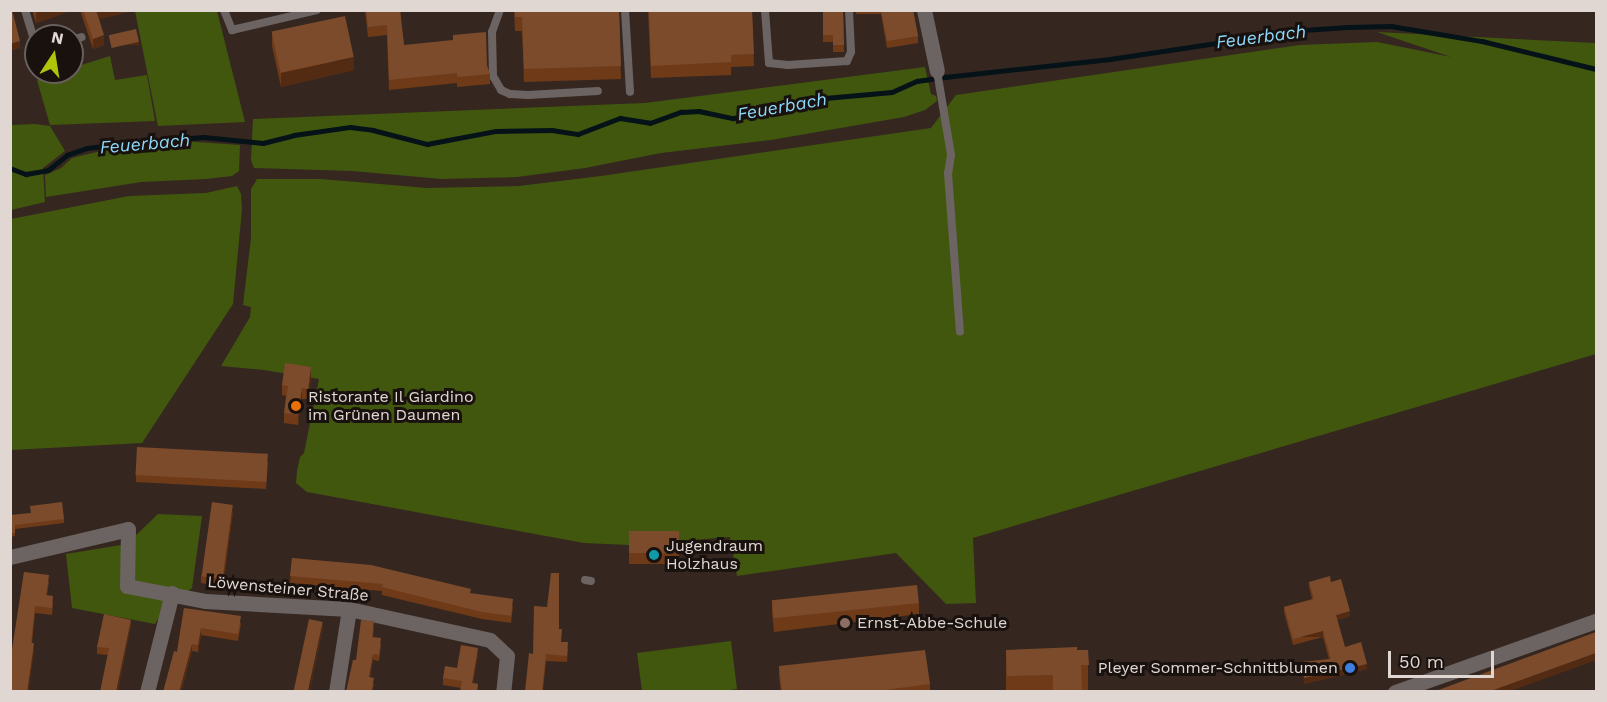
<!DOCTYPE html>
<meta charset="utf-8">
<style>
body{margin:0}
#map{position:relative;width:1607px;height:702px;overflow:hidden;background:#352720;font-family:"Work Sans",sans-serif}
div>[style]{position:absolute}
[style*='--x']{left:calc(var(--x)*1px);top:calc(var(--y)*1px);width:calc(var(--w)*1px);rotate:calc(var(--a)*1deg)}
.green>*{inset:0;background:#41570e}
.stream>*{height:4.5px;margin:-2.25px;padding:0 2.25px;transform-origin:2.25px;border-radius:2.25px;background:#051218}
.lane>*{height:8px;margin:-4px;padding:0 4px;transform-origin:4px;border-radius:4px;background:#6c6462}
.street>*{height:15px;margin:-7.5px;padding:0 7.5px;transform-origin:7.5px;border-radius:7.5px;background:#6c6462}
.wall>*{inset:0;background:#6f3a18;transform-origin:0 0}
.shaded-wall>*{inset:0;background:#532b13;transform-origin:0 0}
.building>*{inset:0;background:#7c4b2c;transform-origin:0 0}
.dots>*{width:16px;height:16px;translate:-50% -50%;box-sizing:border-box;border:3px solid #18110e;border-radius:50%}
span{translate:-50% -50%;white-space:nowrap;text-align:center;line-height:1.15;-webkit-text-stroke:6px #18110e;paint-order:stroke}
.poi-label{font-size:16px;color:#e0d6d2}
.left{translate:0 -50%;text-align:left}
.right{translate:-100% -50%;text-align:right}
.street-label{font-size:16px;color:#e0d6d2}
.water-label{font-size:18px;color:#8ed9fb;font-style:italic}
.frame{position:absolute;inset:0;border:12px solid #e0d6d2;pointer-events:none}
.north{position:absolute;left:24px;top:24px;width:60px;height:60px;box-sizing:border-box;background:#18110e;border:2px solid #68605c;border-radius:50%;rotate:12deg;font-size:16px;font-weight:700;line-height:24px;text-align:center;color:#e0d6d2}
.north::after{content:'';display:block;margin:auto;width:21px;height:27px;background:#aec508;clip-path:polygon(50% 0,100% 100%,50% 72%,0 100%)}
.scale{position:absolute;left:1388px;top:651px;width:106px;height:27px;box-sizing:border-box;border:3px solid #e0d6d2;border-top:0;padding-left:8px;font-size:18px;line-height:21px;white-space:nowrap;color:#e0d6d2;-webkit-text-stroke:4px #18110e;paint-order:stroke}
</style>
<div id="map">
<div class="green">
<i style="clip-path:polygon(135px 11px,217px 11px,245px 122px,158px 126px)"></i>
<i style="clip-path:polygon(1377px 32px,1596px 43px,1596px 354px,973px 538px,976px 603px,946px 604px,896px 553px,737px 576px,730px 537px,629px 545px,584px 543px,307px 492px,296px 483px,297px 471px,300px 457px,304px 453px,319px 379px,264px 370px,221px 366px,250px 317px,251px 307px,243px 305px,251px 238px,251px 189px,257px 179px,321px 179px,427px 188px,519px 186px,601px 176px,931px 128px,956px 95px,1300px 45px,1377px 42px,1451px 57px)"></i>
<i style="clip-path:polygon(110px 56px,115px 80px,147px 75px,155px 121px,50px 125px,37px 80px,61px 72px,72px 72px,72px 68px)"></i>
<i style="clip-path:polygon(925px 67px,931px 94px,936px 96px,937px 101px,925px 110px,904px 117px,771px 140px,661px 153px,585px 168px,517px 177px,442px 179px,352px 171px,254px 168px,251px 160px,253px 119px,645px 103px)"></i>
<i style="clip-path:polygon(35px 124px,50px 126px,65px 151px,43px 168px,45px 202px,11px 210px,11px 125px)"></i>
<i style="clip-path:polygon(182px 141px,240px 145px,239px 171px,232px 176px,206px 179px,141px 182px,46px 197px,45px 175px,61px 168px,72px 158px,109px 149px,157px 150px)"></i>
<i style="clip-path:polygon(237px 186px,241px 194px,242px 209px,233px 304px,142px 443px,11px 450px,11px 219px,129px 196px,206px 193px)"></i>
<i style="clip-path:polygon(158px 514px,202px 516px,192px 588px,164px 610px,155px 624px,72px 608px,66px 554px,127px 544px)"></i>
<i style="clip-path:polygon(731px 641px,737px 689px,715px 692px,642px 691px,637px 653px)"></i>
</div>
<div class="stream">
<i style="--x:10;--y:168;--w:17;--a:21"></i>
<i style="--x:26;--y:174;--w:22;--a:-10"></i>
<i style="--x:48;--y:170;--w:24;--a:-38"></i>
<i style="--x:67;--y:155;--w:21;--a:-19"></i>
<i style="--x:87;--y:148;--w:23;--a:-7"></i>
<i style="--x:110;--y:145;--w:49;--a:0"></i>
<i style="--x:159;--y:145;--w:19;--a:-18"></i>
<i style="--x:177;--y:139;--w:27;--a:-4"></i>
<i style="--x:204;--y:137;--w:59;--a:5.8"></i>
<i style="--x:263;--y:143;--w:32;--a:-14"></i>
<i style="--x:294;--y:135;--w:57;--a:-8.1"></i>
<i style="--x:350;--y:127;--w:23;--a:7"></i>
<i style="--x:373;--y:130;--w:56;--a:14.5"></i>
<i style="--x:427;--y:144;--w:70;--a:-10.7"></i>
<i style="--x:496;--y:131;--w:56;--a:-1"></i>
<i style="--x:552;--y:130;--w:26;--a:9"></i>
<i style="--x:578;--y:134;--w:45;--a:-20.9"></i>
<i style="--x:620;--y:118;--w:30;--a:9"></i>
<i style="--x:650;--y:123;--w:33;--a:-20"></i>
<i style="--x:681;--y:112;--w:18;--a:-3"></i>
<i style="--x:699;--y:111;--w:35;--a:12"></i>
<i style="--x:733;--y:118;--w:28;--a:-8"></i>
<i style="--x:761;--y:114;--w:44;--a:-18.4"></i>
<i style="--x:803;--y:100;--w:89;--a:-5.1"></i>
<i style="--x:892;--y:92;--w:27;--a:-24"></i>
<i style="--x:917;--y:81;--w:28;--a:-8"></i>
<i style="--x:945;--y:77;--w:166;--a:-6.2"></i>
<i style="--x:1110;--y:59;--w:195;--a:-8.5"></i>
<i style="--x:1303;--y:30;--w:45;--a:-3.8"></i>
<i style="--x:1348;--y:27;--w:43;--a:-1.3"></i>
<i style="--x:1391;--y:26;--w:92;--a:9.4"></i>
<i style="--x:1482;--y:41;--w:117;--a:13.8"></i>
</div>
<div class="lane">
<i style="--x:25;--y:10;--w:39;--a:73"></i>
<i style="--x:224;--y:10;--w:22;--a:68"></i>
<i style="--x:232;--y:30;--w:87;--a:-13.2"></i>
<i style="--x:500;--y:10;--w:23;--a:110"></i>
<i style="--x:492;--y:32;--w:44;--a:88.7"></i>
<i style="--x:493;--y:76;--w:16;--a:60"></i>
<i style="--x:501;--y:90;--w:10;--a:24"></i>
<i style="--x:510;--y:94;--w:18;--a:3"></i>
<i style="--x:528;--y:95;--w:70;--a:-3.3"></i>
<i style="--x:625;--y:10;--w:82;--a:86.5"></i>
<i style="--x:765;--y:10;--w:53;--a:85.7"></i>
<i style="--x:769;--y:63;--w:19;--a:6"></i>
<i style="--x:788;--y:65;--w:59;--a:-3.9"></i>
<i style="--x:847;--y:61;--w:10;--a:-66"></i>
<i style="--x:851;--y:52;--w:42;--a:-92.7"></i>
<i style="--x:72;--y:40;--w:10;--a:-17"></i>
<i style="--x:937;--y:71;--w:85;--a:80.5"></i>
<i style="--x:951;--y:155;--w:18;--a:99"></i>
<i style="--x:948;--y:173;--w:159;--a:85.7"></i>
<i style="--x:585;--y:580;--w:6;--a:9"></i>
</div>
<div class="street">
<i style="--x:924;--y:10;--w:62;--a:78"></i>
<i style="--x:10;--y:557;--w:121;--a:-13.3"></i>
<i style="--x:128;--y:529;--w:57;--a:91"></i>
<i style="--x:127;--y:586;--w:79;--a:10.9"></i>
<i style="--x:205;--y:601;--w:144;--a:3.2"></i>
<i style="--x:349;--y:609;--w:144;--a:12.4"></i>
<i style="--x:490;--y:640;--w:23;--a:43"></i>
<i style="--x:507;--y:656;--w:36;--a:96"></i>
<i style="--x:147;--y:692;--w:102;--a:-75.8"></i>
<i style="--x:336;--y:692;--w:84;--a:-81.1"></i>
<i style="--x:1395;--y:692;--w:213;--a:-19.5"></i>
</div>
<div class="wall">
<i style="clip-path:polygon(32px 10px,73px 10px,36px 23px)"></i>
<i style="clip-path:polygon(80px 10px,132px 10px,132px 11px,99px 19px,104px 45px,93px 49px)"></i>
<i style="clip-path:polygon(365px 10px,400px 10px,404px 45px,487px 66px,490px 74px,490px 84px,457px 87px,457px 83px,389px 90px,387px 35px,368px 37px)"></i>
<i style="clip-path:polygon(514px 10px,619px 10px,621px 79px,524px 82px,522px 31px,515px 31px)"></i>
<i style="clip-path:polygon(648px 10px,759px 10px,759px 12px,752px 12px,754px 66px,731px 67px,731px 75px,651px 78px)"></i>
<i style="clip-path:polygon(823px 10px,843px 10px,844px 52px,833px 52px,833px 42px,823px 42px)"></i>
<i style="clip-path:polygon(855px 10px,913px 10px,918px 36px,918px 43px,887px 48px,881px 14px,856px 14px)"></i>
<i style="clip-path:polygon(272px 33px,354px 70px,281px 87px,272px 46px)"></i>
<i style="clip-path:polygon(311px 378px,308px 399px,302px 399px,298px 425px,284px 423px,284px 413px,286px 396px,282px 395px,282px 385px)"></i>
<i style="clip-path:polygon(268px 462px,266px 489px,136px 482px,136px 475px)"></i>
<i style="clip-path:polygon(233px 512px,223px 587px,201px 583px,201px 576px)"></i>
<i style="clip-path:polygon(10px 515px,64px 519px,64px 523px,15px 529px,15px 536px,10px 537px)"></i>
<i style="left:679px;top:531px;width:33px;height:50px;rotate:90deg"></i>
<i style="clip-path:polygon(292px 558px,513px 606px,511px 623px,482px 619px,382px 595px,382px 591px,290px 583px)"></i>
<i style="clip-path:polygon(24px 572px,49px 581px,47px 595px,53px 603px,52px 615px,35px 613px,32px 643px,34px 650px,28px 692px,10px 692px)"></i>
<i style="clip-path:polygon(1309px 582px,1331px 582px,1350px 616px,1337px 620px,1345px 647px,1367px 669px,1304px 684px,1303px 662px,1329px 659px,1323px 637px,1293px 645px,1284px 612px,1284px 607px,1312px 599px,1309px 587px)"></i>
<i style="clip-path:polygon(772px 603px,919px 603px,919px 614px,774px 632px,772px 613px)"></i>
<i style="clip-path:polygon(184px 608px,241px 623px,238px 641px,201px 635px,198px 652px,192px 651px,181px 692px,163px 692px,177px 652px)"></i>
<i style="clip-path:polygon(131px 626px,107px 655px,97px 654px,97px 647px)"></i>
<i style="clip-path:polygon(374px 627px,373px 637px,381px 645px,379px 661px,373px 660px,370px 677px,374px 684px,372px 692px,346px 692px,356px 660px)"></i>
<i style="clip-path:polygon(559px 629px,561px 642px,568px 649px,567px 662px,546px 661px,543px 690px,525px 692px,533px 654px)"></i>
<i style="left:1006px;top:650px;width:82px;height:42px"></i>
<i style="clip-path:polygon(478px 654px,473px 683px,478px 684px,477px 692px,460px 692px,461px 688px,443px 685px,443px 678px)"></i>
<i style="clip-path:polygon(779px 666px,930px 684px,930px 692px,781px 692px,779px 676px)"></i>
</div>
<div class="shaded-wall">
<i style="clip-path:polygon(43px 10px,73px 10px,36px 23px,36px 13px)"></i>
<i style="clip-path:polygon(96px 10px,132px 10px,132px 11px,96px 20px)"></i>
<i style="clip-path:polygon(104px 35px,104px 45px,93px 49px,93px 39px)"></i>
<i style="clip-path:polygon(20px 41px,20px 48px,10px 51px,10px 44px)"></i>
<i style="left:139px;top:42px;width:3px;height:28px;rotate:90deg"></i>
<i style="clip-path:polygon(354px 57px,354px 70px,281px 87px,281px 73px)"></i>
<i style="clip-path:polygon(311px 367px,311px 378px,308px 399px,308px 389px)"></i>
<i style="clip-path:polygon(302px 388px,302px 399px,298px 425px,298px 415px)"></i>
<i style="clip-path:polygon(233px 505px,233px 512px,223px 587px,223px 580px)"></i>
<i style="clip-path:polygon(1350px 611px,1350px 616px,1336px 620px,1336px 615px)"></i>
<i style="clip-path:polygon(131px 620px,131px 626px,118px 692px,116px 692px)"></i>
<i style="clip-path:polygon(323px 622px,323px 628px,310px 692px,309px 692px)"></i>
<i style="clip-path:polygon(201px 628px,201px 635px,198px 652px,198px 645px)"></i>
<i style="left:1323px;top:631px;width:6px;height:31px;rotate:90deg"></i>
<i style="clip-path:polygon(34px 643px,34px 650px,28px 692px,27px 692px)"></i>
<i style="clip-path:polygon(192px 644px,192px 651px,181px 692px,179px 692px)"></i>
<i style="clip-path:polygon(478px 648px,478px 654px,472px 689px,472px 683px)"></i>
<i style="clip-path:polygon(1596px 653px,1596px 660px,1508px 692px,1488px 692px)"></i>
<i style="clip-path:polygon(373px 654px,373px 660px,369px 683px,369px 677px)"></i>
<i style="clip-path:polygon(1367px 664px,1367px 669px,1304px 684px,1304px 678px)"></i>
</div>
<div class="building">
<i style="clip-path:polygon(10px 10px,12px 10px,20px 41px,10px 44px)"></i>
<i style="clip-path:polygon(83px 10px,96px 10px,104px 35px,93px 39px)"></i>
<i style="clip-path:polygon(366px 10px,400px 10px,404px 45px,453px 40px,453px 35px,486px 32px,487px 66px,490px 74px,457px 77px,457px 73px,389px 80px,387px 25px,368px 27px)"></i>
<i style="clip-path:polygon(515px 10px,619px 10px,621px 66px,524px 69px,522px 17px,515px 17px)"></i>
<i style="clip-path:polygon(649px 10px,752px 10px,754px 54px,731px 55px,731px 62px,651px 66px)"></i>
<i style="clip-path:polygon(823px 10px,843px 10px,844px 45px,833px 45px,833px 35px,823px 35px)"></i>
<i style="clip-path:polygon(881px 10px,913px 10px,918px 36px,887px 41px)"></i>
<i style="left:345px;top:16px;width:42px;height:75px;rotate:78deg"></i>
<i style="left:136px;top:29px;width:13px;height:28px;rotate:77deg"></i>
<i style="clip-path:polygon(285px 363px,311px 367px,308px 389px,302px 388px,298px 415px,284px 413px,288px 386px,282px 385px)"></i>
<i style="left:137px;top:447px;width:131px;height:28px;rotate:3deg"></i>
<i style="clip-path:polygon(62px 502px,64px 519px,15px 525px,15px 533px,10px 533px,10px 515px,31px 513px,30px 506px)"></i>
<i style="left:212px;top:502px;width:21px;height:75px;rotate:8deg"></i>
<i style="left:679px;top:531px;width:22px;height:50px;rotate:90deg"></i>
<i style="clip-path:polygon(292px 558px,371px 565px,471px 589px,470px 593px,513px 599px,511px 616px,482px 612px,382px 587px,383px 584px,290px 576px)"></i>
<i style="clip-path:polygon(24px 572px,49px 575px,46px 595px,53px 596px,52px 608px,35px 606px,31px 643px,34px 643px,27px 692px,10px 692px,10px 662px)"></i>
<i style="clip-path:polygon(551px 573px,559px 573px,559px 629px,562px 629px,561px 642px,568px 642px,567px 656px,546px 654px,542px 690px,553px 692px,525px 692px,529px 653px,533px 654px,534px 606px,547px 607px)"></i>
<i style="clip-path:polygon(1330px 576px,1331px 582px,1341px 579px,1350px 611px,1336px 615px,1345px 647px,1361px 642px,1367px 664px,1304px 678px,1303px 662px,1331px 659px,1323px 631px,1293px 639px,1284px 607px,1314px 599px,1309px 582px)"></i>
<i style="left:917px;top:585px;width:18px;height:146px;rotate:84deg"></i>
<i style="clip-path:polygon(184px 608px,241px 616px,238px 634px,201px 628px,198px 645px,192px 644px,179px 692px,163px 692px,174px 651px,177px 652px)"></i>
<i style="clip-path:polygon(104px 614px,131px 620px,116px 692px,100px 692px,109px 648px,97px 647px)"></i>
<i style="left:309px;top:619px;width:14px;height:75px;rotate:12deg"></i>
<i style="clip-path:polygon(361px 620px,374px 621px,372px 637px,381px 638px,379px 655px,373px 654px,369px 677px,374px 678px,371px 692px,346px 692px,353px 660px,356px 660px)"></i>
<i style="clip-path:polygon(1596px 632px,1596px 653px,1488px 692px,1433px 692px)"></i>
<i style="clip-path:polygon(461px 645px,478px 648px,472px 683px,478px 684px,477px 692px,460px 692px,462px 681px,443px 678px,445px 666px,457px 668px)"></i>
<i style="clip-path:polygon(1077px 647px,1077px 650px,1088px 650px,1089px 665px,1081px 665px,1082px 692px,1053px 692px,1053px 675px,1007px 676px,1006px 650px)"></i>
<i style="clip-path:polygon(925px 650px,930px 684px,869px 692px,782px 692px,779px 666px)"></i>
</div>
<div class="dots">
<i style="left:296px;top:406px;background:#e8710a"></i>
<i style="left:654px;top:555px;background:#0f9aa8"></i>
<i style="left:845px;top:623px;background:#8d6e63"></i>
<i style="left:1350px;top:668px;background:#3f7fe0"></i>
</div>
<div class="poi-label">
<span class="left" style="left:308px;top:406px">Ristorante Il Giardino<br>im Grünen Daumen</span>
<span class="left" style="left:666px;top:555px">Jugendraum<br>Holzhaus</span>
<span class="left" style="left:857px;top:623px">Ernst-Abbe-Schule</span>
<span class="right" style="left:1338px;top:668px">Pleyer Sommer-Schnittblumen</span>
</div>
<div class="street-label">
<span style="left:288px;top:589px;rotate:5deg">Löwensteiner Straße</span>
</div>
<div class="water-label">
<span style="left:1261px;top:37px;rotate:-7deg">Feuerbach</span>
<span style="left:782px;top:107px;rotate:-10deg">Feuerbach</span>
<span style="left:145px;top:144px;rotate:-5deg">Feuerbach</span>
</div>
<div class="frame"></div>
<div class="north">N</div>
<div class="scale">50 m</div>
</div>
